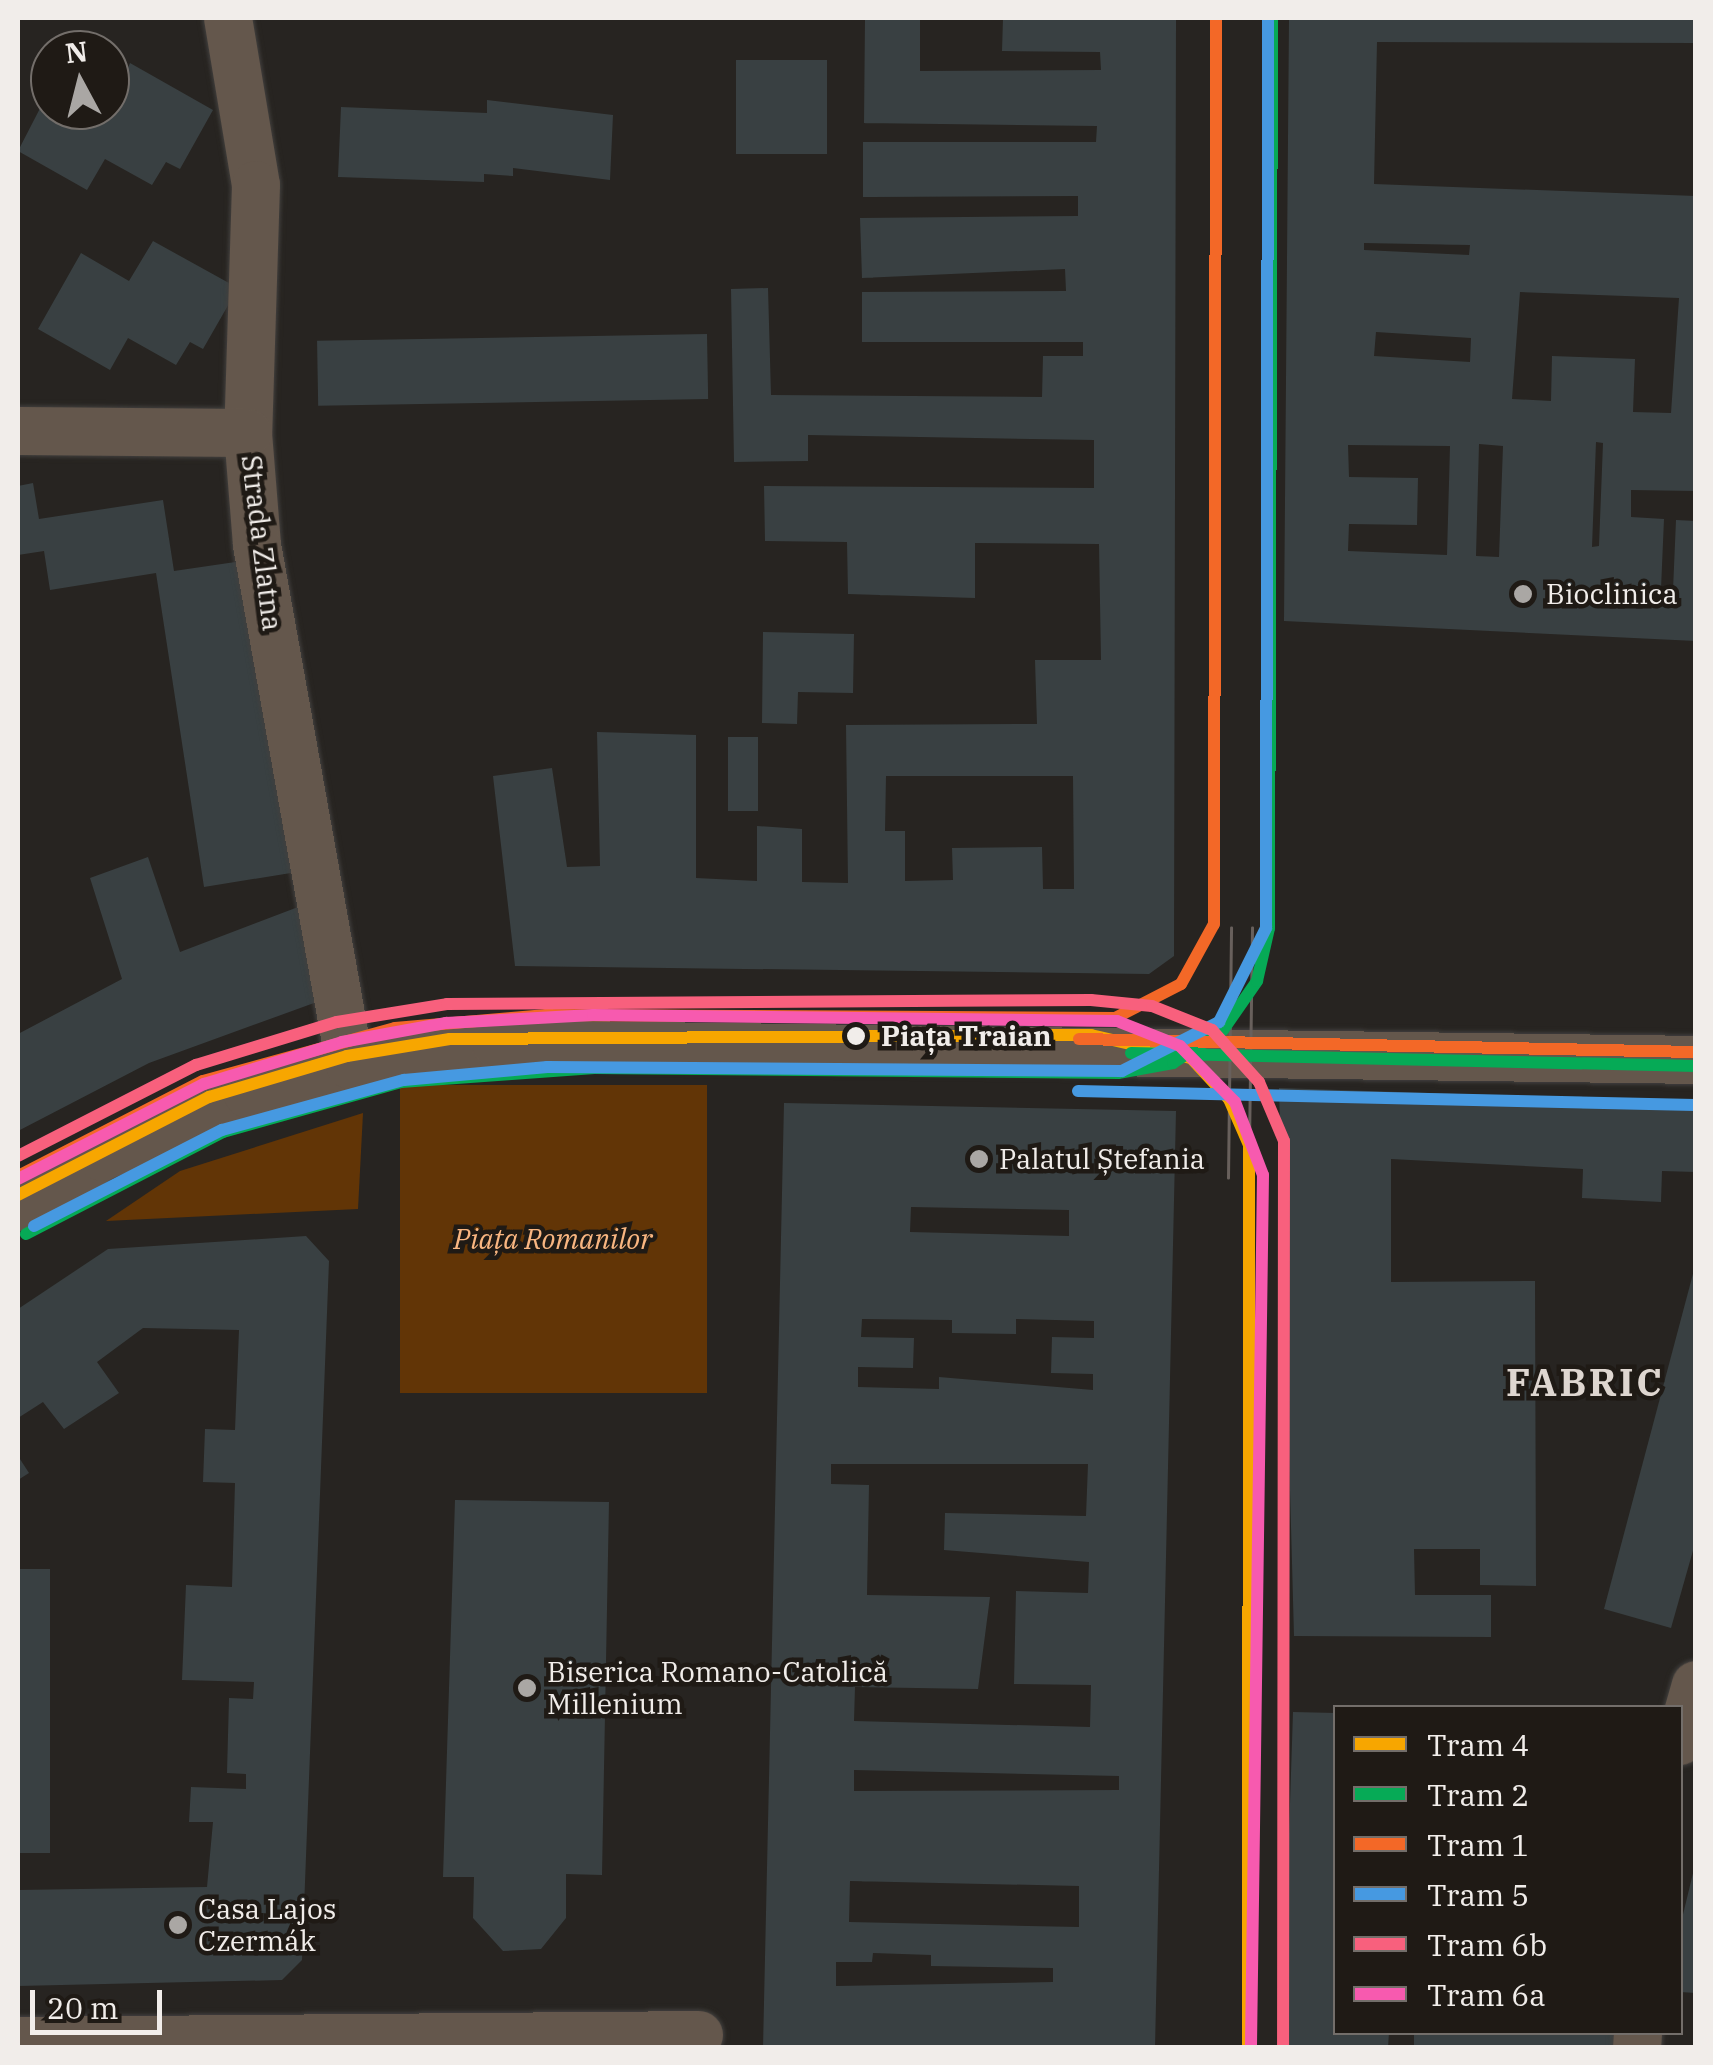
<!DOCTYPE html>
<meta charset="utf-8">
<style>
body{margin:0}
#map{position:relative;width:1713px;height:2065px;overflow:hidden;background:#272421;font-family:"IBM Plex Serif",serif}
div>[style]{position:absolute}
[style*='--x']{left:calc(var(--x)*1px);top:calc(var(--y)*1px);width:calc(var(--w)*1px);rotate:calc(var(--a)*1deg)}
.green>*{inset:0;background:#623506;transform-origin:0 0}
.building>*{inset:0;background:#394042;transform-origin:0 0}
.roads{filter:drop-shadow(0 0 2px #42403e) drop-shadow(0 0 2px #42403e)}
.minor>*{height:48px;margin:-24px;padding:0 24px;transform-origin:24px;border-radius:24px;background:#64574c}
.tram>*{height:2.5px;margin:-1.25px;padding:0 1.25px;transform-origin:1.25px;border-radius:1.25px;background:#68605c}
.tram-1>*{height:12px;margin:-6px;padding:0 6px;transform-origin:6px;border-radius:6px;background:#f7a600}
.tram-2>*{height:12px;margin:-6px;padding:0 6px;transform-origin:6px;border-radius:6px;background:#06aa56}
.tram-3>*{height:12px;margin:-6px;padding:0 6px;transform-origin:6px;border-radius:6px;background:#f36827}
.tram-4>*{height:12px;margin:-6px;padding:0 6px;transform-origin:6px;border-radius:6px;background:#4699e1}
.tram-5>*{height:12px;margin:-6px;padding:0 6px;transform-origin:6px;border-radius:6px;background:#f8607d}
.tram-6>*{height:12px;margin:-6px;padding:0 6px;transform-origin:6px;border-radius:6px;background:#f75aaf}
.dots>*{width:28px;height:28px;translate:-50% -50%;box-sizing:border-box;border:5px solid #1f1a15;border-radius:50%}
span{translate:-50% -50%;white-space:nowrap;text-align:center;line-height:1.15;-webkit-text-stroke:9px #1f1a15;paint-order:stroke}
.street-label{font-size:28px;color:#f1edea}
.poi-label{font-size:28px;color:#f1edea}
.left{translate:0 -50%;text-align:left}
.stop-label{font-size:28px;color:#f1edea;font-weight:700}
.park-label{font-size:28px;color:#f9b681;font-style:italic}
.district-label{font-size:38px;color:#ded6d0;font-weight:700;letter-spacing:2.5px}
.frame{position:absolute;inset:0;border:20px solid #f1edea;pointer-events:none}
.legend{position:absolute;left:1333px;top:1705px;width:350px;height:330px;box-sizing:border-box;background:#1f1a15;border:2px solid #736e6a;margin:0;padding:12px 18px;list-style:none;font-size:30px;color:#f1edea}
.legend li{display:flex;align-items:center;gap:20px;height:50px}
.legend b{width:50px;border:2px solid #736e6a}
.north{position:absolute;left:30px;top:30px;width:100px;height:100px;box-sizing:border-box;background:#1f1a15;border:2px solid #736e6a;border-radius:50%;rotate:353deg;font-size:28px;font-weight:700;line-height:40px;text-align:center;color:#f1edea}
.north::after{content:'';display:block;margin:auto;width:35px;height:45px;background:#aaa7a4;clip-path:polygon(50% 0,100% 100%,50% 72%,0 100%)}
.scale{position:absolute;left:30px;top:1990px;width:132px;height:45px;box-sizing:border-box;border:5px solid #f1edea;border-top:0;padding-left:12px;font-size:30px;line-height:35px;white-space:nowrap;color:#f1edea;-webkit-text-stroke:8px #1f1a15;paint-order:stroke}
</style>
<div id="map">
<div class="green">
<i style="left:400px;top:1085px;width:307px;height:308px"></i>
<i style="clip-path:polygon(363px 1113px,358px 1209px,106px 1221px,180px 1171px)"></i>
</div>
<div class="building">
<i style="clip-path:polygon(evenodd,865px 18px,920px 18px,920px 71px,1101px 70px,1100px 52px,1002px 51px,1003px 18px,1176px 18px,1174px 956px,1149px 974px,515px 966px,493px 776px,552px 768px,567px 867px,600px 866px,597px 732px,696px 735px,696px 878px,757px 881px,757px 826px,802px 829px,802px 882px,848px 883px,846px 725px,1037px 724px,1035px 660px,1101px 660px,1099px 544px,975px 543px,975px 598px,848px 594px,847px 542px,765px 541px,764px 486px,1094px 488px,1094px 440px,808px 435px,808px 461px,734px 462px,731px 289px,768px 288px,771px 395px,1042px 397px,1043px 356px,1083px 356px,1083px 342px,862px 342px,862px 292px,1066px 291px,1065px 269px,862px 278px,860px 218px,1078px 216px,1078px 196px,863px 197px,863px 142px,1096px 142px,1097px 126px,864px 123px,865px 18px,886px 776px,1073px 776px,1074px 889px,1043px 889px,1042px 847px,952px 848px,953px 880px,905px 881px,905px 831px,885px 831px,886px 776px)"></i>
<i style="clip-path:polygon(evenodd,1289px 18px,1696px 18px,1696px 43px,1377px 42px,1374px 184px,1696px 196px,1696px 491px,1631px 490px,1631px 517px,1664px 519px,1661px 589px,1673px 590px,1676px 520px,1696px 521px,1696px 641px,1284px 621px,1289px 18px,1364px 243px,1470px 245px,1469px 255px,1364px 250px,1364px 243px,1289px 18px,1520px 292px,1679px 298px,1671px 413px,1633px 412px,1635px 359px,1552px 356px,1551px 401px,1512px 399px,1520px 292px,1289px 18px,1376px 332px,1471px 338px,1470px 362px,1374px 356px,1376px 332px,1289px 18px,1596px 442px,1603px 443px,1599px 546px,1592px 547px,1596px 442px,1289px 18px,1479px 444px,1503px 446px,1499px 557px,1476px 556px,1479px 444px,1289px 18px,1348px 445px,1450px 446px,1447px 555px,1348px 551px,1349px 524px,1417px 525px,1418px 478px,1349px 477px,1348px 445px)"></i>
<i style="left:827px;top:60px;width:94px;height:91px;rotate:90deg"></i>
<i style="clip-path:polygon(130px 63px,213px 110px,180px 169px,166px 162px,152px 185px,105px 159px,87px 190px,18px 151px,50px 89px,50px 110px,110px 110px)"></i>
<i style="clip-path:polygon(487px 100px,613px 115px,610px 180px,513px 168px,513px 176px,484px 174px,484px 182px,338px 177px,341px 107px,487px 113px)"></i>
<i style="clip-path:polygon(153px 241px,238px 288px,203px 349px,190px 342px,176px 365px,128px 338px,110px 370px,38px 329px,81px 253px,129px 281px)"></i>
<i style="left:707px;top:334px;width:65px;height:390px;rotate:89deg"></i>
<i style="clip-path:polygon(33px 483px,39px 519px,163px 500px,174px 571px,249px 560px,297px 872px,204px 887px,156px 573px,50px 590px,44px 551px,18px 555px,18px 486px)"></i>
<i style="clip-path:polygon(763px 632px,854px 634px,853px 693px,798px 692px,797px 724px,762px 723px)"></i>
<i style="left:728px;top:737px;width:30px;height:74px"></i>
<i style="clip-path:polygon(148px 857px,180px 952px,306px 904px,325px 999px,149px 1063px,18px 1131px,18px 1034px,122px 979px,90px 878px)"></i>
<i style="clip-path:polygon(1279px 1088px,1696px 1102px,1696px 1172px,1662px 1171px,1661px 1202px,1582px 1198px,1583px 1169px,1391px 1159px,1391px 1282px,1535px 1281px,1536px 1586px,1480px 1585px,1480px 1549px,1414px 1549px,1415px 1595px,1491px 1595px,1491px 1637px,1294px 1636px)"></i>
<i style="clip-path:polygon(evenodd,784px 1103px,1176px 1111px,1155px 2048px,763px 2048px,784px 1103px,911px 1207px,1069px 1210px,1069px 1236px,910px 1232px,911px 1207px,784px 1103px,862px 1319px,952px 1320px,952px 1333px,1016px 1334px,1016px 1319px,1094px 1321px,1094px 1338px,1052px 1337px,1051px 1373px,1093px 1374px,1093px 1390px,939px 1377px,939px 1389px,858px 1387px,858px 1367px,913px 1368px,914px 1338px,861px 1337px,862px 1319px,784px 1103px,831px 1464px,1088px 1464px,1086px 1516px,945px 1513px,944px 1550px,1089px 1562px,1088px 1593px,1016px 1591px,1014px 1684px,1091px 1685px,1090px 1727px,854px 1721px,855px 1687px,978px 1689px,990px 1597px,867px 1595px,869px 1485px,831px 1484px,831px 1464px,784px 1103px,854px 1770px,1119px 1776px,1119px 1790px,854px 1791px,854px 1770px,784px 1103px,850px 1881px,1079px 1886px,1079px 1927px,849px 1922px,850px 1881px,784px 1103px,873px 1953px,931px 1955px,931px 1966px,1053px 1968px,1053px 1982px,836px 1986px,836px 1962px,872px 1962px,873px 1953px)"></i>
<i style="clip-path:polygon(306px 1236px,329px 1261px,302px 1960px,282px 1980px,18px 1986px,18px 1890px,207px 1887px,213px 1822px,189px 1822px,191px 1787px,246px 1789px,246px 1774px,227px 1773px,229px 1698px,253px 1699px,254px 1682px,182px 1680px,186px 1585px,232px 1587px,235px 1483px,203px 1482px,205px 1429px,235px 1430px,239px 1330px,143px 1328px,97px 1362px,119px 1393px,64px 1429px,43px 1402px,18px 1418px,18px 1309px,108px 1249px)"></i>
<i style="clip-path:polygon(1694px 1270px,1696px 1540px,1671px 1628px,1604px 1609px)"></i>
<i style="clip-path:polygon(18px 1456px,29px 1473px,18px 1480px)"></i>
<i style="clip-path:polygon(455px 1500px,609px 1502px,602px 1875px,566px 1874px,566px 1918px,541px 1949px,503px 1951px,473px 1918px,474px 1877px,443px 1877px)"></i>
<i style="left:18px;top:1569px;width:32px;height:284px"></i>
<i style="clip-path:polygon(1293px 1712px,1336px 1713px,1336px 2032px,1389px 2032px,1388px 2048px,1282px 2048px)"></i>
<i style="clip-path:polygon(1694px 1869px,1696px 1869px,1696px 1993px,1680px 1992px,1680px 1927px)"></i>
<i style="left:1414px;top:2032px;width:212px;height:16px"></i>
</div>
<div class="roads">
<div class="minor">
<i style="--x:228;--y:18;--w:169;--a:80.5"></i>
<i style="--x:256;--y:185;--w:248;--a:91.8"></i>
<i style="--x:248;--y:433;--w:112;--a:85.4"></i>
<i style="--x:257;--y:545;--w:528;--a:79.86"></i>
<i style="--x:18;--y:431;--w:230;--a:0.5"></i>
<i style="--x:18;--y:1207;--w:98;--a:-30.8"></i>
<i style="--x:102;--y:1157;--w:159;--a:-23.3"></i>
<i style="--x:248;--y:1094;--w:106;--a:-15.9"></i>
<i style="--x:350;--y:1065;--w:148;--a:-8.2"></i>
<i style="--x:496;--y:1044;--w:1200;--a:0.76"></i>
<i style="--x:1680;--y:1741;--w:58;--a:-74.1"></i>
<i style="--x:18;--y:2041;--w:681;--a:-0.5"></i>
<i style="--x:1637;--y:2048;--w:16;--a:-86"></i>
</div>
</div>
<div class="tram">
<i style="--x:1249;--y:1145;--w:217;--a:-89.2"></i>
<i style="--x:1228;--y:1178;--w:250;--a:-89.3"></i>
</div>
<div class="tram-1">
<i style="--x:18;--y:1195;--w:215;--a:-27.2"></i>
<i style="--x:209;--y:1097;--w:144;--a:-16.5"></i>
<i style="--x:347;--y:1056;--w:104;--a:-9.4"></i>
<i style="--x:450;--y:1039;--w:641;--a:-0.36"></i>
<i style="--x:1091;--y:1035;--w:103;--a:13"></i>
<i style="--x:1191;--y:1058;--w:56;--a:47.2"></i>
<i style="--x:1229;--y:1099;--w:50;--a:66.5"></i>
<i style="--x:1249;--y:1145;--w:903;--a:90.06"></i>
</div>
<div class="tram-2">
<i style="--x:1131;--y:1053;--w:565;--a:1.32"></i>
<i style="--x:26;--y:1234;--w:222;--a:-27.4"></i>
<i style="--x:223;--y:1132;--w:185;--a:-15.7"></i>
<i style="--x:401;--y:1082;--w:194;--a:-4.1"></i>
<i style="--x:594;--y:1068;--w:524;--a:0.55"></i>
<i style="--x:1118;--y:1073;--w:56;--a:-10.3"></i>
<i style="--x:1173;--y:1063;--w:60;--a:-33.4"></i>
<i style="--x:1223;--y:1030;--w:60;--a:-55.2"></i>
<i style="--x:1257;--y:981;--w:54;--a:-77.2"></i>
<i style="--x:1269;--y:928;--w:910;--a:-89.81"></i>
</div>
<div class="tram-3">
<i style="--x:1079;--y:1039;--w:617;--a:1.21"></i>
<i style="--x:18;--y:1176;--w:208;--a:-27.2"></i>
<i style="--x:203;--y:1081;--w:199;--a:-15.4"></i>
<i style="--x:395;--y:1028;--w:152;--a:-4.9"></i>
<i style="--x:546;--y:1015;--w:569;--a:0.3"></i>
<i style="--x:1115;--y:1018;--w:74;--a:-27.3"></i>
<i style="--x:1181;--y:984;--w:68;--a:-61.2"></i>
<i style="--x:1214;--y:924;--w:906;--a:-89.87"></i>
</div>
<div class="tram-4">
<i style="--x:1078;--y:1091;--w:617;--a:1.3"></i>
<i style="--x:34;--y:1226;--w:211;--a:-27.1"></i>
<i style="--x:222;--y:1130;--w:189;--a:-15.4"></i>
<i style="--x:404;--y:1080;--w:144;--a:-5.2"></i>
<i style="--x:547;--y:1067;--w:575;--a:0.4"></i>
<i style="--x:1122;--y:1071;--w:109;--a:-26.8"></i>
<i style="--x:1219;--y:1022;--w:105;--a:-63.4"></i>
<i style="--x:1266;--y:928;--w:910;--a:-89.87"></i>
</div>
<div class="tram-5">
<i style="--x:18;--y:1156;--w:200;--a:-27.1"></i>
<i style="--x:196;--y:1065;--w:147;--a:-17"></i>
<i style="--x:337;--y:1022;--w:111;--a:-9.3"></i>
<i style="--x:447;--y:1004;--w:644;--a:-0.36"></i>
<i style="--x:1091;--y:1000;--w:61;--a:5.6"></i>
<i style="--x:1152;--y:1006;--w:65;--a:21.8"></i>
<i style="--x:1212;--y:1030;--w:70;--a:47.9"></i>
<i style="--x:1259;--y:1082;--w:64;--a:67"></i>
<i style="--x:1284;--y:1141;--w:907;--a:90.06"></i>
</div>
<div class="tram-6">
<i style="--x:18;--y:1179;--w:209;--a:-27.1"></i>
<i style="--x:204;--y:1084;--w:144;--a:-16.9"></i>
<i style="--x:342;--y:1042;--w:106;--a:-10.4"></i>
<i style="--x:446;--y:1023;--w:147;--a:-3.1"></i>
<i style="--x:593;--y:1015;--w:524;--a:0.66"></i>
<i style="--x:1117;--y:1021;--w:68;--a:21.6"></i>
<i style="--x:1180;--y:1046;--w:78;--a:45.5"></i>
<i style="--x:1235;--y:1102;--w:78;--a:69"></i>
<i style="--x:1263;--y:1175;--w:873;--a:90.79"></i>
</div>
<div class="dots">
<i style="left:1523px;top:594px;background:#aaa7a4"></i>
<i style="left:856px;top:1036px;background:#f1edea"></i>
<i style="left:979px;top:1159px;background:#aaa7a4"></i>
<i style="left:527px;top:1688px;background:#aaa7a4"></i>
<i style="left:178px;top:1925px;background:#aaa7a4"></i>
</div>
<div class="street-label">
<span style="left:262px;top:543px;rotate:83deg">Strada Zlatna</span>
</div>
<div class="poi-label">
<span class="left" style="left:1546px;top:594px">Bioclinica</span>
<span class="left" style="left:999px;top:1159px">Palatul Ștefania</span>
<span class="left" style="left:547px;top:1688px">Biserica Romano-Catolică<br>Millenium</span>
<span class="left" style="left:198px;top:1925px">Casa Lajos<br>Czermák</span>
</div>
<div class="stop-label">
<span class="left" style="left:881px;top:1036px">Piața Traian</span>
</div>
<div class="park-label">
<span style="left:553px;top:1239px">Piața Romanilor</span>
</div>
<div class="district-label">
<span style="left:1585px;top:1382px">FABRIC</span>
</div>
<div class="frame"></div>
<ul class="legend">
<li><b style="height:12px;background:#f7a600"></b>Tram 4</li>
<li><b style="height:12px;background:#06aa56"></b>Tram 2</li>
<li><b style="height:12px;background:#f36827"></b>Tram 1</li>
<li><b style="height:12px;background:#4699e1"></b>Tram 5</li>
<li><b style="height:12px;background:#f8607d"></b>Tram 6b</li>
<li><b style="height:12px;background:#f75aaf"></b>Tram 6a</li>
</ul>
<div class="north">N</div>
<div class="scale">20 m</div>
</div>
